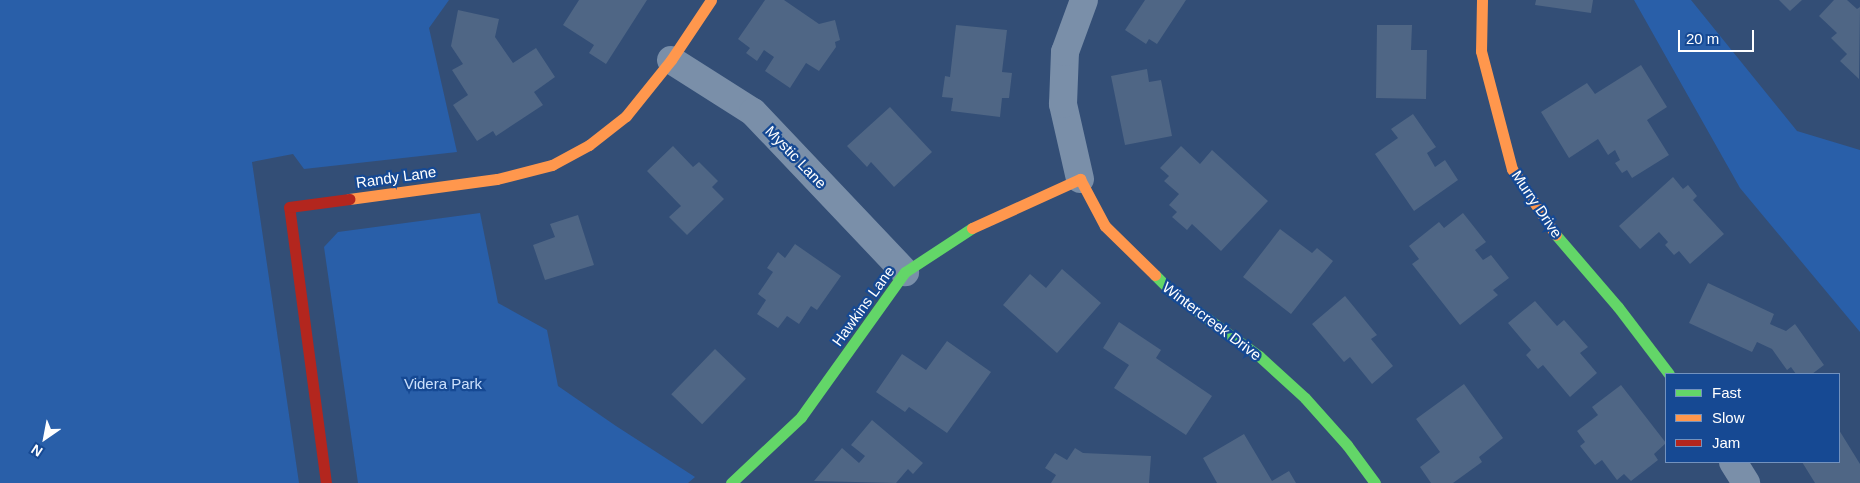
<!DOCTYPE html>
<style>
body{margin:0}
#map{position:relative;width:1860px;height:483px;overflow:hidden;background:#334e76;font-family:Arial,sans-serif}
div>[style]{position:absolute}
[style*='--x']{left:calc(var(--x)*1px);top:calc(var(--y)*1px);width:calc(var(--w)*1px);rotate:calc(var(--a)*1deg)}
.green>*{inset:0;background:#295fa9}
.building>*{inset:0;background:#4f6685;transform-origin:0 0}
.street>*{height:28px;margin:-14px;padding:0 14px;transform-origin:14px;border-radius:14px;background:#7a8fa9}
.fast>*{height:11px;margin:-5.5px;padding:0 5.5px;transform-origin:5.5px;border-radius:5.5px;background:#63d668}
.slow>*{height:11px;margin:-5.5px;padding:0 5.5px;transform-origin:5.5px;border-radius:5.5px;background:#ff974d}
.jam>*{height:11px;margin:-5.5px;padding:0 5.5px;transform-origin:5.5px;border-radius:5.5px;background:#b3261e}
span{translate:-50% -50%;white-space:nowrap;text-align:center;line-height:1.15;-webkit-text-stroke:4.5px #164993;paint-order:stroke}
.street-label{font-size:15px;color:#fff}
.park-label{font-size:15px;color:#cbe0fc}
.legend{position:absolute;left:1665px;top:373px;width:175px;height:90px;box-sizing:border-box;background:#164993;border:1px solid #7392be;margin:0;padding:6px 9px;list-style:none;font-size:15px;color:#fff}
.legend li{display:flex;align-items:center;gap:10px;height:25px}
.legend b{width:25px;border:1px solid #7392be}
.north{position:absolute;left:20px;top:413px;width:50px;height:50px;-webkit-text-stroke:4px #164993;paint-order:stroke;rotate:213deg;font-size:14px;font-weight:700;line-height:20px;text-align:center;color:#fff}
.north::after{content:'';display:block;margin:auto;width:18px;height:22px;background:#fff;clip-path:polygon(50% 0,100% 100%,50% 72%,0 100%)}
.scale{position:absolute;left:1678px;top:30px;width:76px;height:22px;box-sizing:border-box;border:2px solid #fff;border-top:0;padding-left:6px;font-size:15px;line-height:18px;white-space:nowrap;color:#fff;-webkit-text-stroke:4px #164993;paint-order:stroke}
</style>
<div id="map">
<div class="green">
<i style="clip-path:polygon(0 0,449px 0,429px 28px,457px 152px,304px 169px,293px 154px,252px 162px,299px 483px,0 483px)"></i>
<i style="clip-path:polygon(1634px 0,1691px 0,1797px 131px,1860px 150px,1860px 332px,1740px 188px)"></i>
<i style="clip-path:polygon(480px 213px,498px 303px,547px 330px,558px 386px,616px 426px,695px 477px,688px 483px,358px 483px,324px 247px,338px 232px)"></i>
</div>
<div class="building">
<i style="clip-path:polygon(579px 0,647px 0,606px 64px,589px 53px,594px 45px,563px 25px)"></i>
<i style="clip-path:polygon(765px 0,784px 0,819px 24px,835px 20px,840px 40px,835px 42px,836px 47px,819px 71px,806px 63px,790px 88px,765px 71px,774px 57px,764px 50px,757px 61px,746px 53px,750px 48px,738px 39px)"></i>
<i style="clip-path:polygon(1145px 0,1186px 0,1157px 44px,1149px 39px,1146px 44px,1125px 30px)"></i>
<i style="clip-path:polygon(1536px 0,1593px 0,1591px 13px,1535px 5px)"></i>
<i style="clip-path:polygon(1779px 0,1802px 0,1790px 11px)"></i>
<i style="clip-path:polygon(1834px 0,1847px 0,1857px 9px,1860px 7px,1859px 79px,1840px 61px,1847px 54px,1831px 38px,1837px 33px,1819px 16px)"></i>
<i style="clip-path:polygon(458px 10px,499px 19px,495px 37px,513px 63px,536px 48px,555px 77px,534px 92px,543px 105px,496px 136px,493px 131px,477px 141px,453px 105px,468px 95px,452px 70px,463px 64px,451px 46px)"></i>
<i style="clip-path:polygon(956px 25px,1007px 30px,1002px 72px,1012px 73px,1009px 98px,1002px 98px,1000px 117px,951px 111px,953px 98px,942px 97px,945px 76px,950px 77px)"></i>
<i style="clip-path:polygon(1377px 25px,1412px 25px,1411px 50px,1427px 50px,1426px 99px,1376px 98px)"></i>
<i style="clip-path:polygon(1641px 65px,1667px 107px,1647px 120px,1669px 155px,1632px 178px,1627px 170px,1622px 173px,1615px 163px,1620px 160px,1615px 150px,1608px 155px,1598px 139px,1569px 158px,1541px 112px,1587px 83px,1595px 94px)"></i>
<i style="clip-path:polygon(1147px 69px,1149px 82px,1161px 80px,1172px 136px,1125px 145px,1111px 76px)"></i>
<i style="clip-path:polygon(890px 107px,932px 152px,894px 187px,871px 162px,867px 167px,847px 146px)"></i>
<i style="clip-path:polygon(1413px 114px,1436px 147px,1427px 153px,1435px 167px,1445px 160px,1458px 180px,1414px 211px,1375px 154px,1398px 138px,1391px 129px)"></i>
<i style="clip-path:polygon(673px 146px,693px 167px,699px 162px,718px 181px,712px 187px,724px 199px,687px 235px,669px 217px,681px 206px,647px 171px)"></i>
<i style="clip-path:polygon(1181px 146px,1200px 164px,1212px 150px,1268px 201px,1221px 251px,1192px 224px,1187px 230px,1172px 217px,1177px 212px,1169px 205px,1179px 194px,1164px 181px,1169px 176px,1160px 168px)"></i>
<i style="clip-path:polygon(1673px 177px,1683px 189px,1688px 185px,1697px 196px,1693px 200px,1724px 234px,1690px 264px,1679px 251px,1674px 255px,1665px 245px,1668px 242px,1659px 232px,1640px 249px,1619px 226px)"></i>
<i style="clip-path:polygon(1463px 213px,1486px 242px,1475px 250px,1483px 260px,1491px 255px,1509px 278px,1493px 290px,1498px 295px,1460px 325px,1412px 264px,1419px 259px,1409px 246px,1439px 222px,1444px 228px)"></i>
<i style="clip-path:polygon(578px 215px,594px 265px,545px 280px,533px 245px,555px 237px,550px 224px)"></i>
<i style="clip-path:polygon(1280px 229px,1312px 253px,1317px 248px,1333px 261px,1291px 314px,1243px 277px)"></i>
<i style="clip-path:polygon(795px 244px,841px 276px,817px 310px,811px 306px,799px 324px,787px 316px,778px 328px,757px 314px,766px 300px,758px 294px,773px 272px,767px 268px,778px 252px,785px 258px)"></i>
<i style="clip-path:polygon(1062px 269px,1101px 303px,1057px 353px,1003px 305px,1030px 274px,1046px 288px)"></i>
<i style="clip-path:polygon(1708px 283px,1774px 314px,1770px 324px,1786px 331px,1795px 324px,1824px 365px,1812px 374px,1796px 374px,1791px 367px,1787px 370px,1772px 349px,1757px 342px,1752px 352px,1689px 323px)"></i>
<i style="clip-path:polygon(1345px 296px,1377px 335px,1371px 339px,1393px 366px,1372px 384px,1350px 357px,1344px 362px,1312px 324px)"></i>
<i style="clip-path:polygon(1535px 301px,1557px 326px,1564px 320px,1588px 347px,1580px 353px,1597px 373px,1570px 397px,1543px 365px,1538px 369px,1526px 355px,1531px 350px,1508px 323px)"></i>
<i style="clip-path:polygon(1119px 322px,1161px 350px,1156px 358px,1212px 396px,1186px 435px,1114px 388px,1129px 365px,1103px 348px)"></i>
<i style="clip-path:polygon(947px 341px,991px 372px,947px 433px,909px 407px,905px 412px,876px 392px,902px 354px,926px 370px)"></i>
<i style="left:715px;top:349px;width:43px;height:63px;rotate:44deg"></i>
<i style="clip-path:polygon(1464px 384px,1503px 438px,1479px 457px,1482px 462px,1453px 483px,1431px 483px,1420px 467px,1440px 452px,1416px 419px)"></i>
<i style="clip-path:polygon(1621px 385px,1666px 443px,1654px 454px,1658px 460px,1631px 481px,1624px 474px,1617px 480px,1602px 460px,1595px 465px,1580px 446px,1585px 442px,1577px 431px,1598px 415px,1592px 407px)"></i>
<i style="clip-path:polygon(872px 420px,923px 463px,913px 474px,908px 469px,896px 483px,814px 481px,842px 448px,859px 463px,865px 456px,851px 445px)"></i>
<i style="clip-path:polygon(1839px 430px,1860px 464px,1860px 483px,1815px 483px,1802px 462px,1839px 462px)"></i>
<i style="clip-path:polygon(1244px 434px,1272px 481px,1289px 471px,1296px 483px,1217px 483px,1203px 458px)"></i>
<i style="clip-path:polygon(1075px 448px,1083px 453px,1151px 456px,1149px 483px,1051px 483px,1056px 475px,1045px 468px,1055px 453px,1067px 460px)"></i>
</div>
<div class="street">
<i style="--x:671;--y:60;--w:97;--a:32.4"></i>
<i style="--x:753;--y:112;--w:221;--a:46.5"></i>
<i style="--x:1080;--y:179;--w:77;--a:-102.8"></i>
<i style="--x:1063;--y:104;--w:52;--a:-87.8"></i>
<i style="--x:1065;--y:52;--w:55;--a:-69.9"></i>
<i style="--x:1733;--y:462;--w:25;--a:58"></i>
</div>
<div class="fast">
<i style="--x:1556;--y:235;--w:95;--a:49.3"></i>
<i style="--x:1618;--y:307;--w:84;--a:52.7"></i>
<i style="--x:1155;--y:275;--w:28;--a:45"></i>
<i style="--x:1175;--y:295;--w:104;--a:36"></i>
<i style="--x:1259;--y:356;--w:62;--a:42.4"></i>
<i style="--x:1305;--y:398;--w:63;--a:48.2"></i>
<i style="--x:1347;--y:445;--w:47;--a:53.6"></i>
<i style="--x:731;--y:483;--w:96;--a:-43.3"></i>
<i style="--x:801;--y:417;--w:178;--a:-54.4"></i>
<i style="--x:905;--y:272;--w:80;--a:-33.3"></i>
</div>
<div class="slow">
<i style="--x:1482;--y:0;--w:51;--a:91.1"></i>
<i style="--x:1481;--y:51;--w:122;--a:75.3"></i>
<i style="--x:1512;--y:169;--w:79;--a:56.3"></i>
<i style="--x:349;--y:199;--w:149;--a:-7.7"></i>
<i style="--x:497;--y:179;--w:57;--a:-14.3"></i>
<i style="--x:552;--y:165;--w:42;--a:-28.4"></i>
<i style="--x:589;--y:145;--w:47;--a:-38.1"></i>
<i style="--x:626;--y:116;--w:72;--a:-51.2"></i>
<i style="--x:671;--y:60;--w:72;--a:-56.3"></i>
<i style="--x:972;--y:228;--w:119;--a:-24.4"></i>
<i style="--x:1080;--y:179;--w:53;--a:62"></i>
<i style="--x:1105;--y:226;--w:70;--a:44.4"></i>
</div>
<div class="jam">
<i style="--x:326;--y:483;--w:278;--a:-97.6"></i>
<i style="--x:289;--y:207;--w:61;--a:-7.6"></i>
</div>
<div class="street-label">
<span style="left:796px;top:157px;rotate:46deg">Mystic Lane</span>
<span style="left:396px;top:177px;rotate:-8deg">Randy Lane</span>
<span style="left:1537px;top:204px;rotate:56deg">Murry Drive</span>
<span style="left:863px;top:306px;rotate:-54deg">Hawkins Lane</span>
<span style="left:1212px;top:321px;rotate:37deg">Wintercreek Drive</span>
</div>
<div class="park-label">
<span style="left:443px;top:384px">Videra Park</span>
</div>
<ul class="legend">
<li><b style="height:6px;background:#63d668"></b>Fast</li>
<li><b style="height:6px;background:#ff974d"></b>Slow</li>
<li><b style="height:6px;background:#b3261e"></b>Jam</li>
</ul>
<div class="north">N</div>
<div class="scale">20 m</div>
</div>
